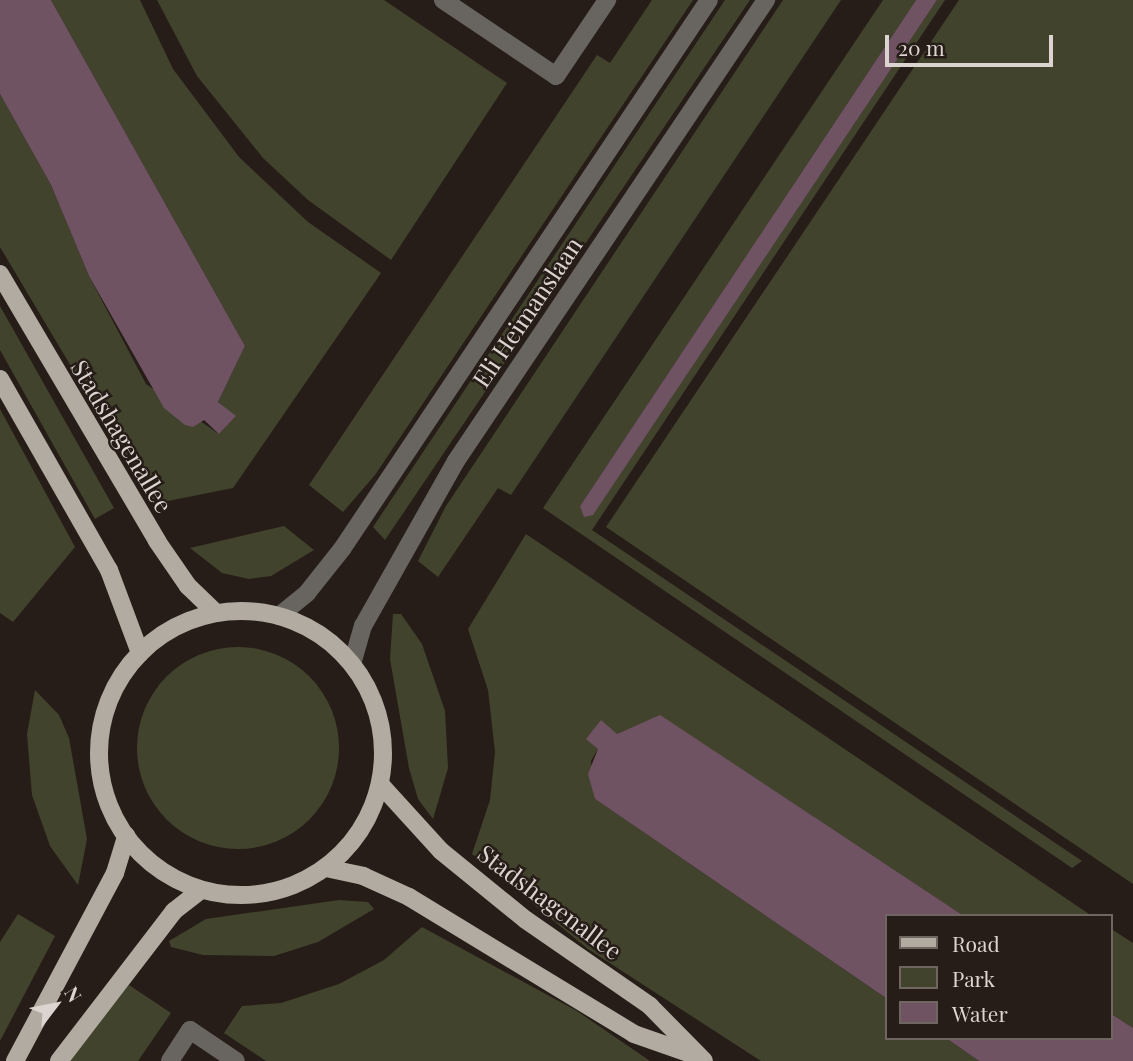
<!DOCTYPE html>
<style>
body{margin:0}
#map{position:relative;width:1133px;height:1061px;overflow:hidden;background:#271d18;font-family:"Playfair Display",serif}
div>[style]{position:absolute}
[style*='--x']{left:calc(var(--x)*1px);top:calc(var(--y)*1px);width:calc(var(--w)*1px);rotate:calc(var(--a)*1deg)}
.green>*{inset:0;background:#41432c}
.round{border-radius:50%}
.water>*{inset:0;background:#6f5362}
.minor>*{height:18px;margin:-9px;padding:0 9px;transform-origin:9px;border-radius:9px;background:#686560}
.major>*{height:18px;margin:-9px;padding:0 9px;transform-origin:9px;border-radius:9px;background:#b1aba1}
.major>.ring{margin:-9px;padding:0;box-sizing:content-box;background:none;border:18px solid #b1aba1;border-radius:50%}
span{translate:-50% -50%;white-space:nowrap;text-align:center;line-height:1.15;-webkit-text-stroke:5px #271d18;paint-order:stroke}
.street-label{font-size:24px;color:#dbd4d0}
.legend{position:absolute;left:885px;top:914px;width:228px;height:126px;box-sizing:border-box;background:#271d18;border:2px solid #6f6662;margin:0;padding:9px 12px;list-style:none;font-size:21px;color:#dbd4d0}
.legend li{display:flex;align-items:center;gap:14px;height:35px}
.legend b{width:35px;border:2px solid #6f6662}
.north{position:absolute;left:21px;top:970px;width:70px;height:70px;-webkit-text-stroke:5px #271d18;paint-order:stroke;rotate:58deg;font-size:19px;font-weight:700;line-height:28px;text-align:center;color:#dbd4d0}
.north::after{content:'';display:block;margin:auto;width:24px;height:32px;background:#dbd4d0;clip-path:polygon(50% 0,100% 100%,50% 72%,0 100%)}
.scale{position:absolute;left:885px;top:35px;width:168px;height:32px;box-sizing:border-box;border:4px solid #dbd4d0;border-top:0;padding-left:9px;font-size:21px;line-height:24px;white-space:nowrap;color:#dbd4d0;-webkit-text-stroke:5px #271d18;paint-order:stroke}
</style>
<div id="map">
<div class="green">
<i style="clip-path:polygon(51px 0,140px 0,173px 69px,239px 157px,308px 222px,381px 273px,233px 488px,153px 504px,0 247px,0 94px,51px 185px,89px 276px,146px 384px,219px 434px,235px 417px,218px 402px,245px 346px)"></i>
<i style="clip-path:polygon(157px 0,384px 0,507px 83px,391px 260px,308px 200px,263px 158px,197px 76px)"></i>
<i style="clip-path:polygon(652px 0,693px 0,375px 475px,343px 512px,309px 485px,597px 55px,610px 63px)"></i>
<i style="clip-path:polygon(725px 0,750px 0,385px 540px,373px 527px)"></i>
<i style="clip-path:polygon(783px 0,841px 0,511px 495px,498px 488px,438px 577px,418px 561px,446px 506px)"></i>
<i style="clip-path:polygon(883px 0,916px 0,580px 506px,593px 514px,937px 0,945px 0,592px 530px,1082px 861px,1072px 868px,543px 508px)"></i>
<i style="clip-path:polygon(959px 0,1133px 0,1133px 884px,606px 527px)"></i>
<i style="clip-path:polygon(0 306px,114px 508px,95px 519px,0 350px)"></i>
<i style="clip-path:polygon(0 409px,75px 547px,13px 622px,0 613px)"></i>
<i style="clip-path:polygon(284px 526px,314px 550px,271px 576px,249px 579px,222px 573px,190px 548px)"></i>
<i style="clip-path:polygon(526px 534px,1092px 916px,964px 916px,660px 716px,617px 734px,598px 749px,591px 761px,595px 799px,886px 998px,886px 1038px,946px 1038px,979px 1061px,761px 1061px,588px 949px,472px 854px,490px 800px,495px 752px,488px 690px,468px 629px)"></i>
<i style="clip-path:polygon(393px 614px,401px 614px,422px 644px,445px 711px,448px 768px,433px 819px,418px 799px,409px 768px,390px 659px)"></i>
<i class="round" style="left:137px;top:647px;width:202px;height:202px"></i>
<i style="clip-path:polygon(35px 690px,59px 715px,69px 738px,87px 839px,78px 885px,50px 846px,32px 795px,27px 734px)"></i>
<i style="clip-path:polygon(339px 900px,368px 902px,374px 909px,318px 942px,274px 956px,203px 955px,171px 947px,169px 941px,206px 919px)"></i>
<i style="clip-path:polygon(18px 914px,55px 936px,0 1041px,0 942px)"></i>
<i style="clip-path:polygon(422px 927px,577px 1011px,650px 1061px,266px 1061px,224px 1033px,242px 1006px,281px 1003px,339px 984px,384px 960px)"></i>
<i style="clip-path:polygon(1110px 928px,1133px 943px,1133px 1028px,1110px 1013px)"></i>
<i style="clip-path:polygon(129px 985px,171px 1013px,138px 1061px,66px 1061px)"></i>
</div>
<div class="water">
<i style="clip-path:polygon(0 0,51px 0,245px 346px,218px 402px,236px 416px,219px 434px,204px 420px,193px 427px,185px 425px,164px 408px,89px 276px,51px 185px,0 94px)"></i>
<i style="clip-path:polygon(916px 0,937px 0,593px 515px,584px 517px,580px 506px)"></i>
<i style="clip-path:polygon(660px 715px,964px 916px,886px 916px,886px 998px,595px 799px,588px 774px,598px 749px,586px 739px,601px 720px,617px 734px)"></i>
<i style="clip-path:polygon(1110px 1013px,1133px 1028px,1133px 1061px,979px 1061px,946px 1038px,1110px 1038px)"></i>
</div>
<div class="minor">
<i style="--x:443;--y:0;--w:136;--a:33.9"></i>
<i style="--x:556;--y:76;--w:92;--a:-56.1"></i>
<i style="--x:279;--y:616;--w:36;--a:-39"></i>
<i style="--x:307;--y:593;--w:56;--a:-51.5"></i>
<i style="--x:342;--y:549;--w:660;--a:-56.24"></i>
<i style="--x:352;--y:664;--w:40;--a:-74"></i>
<i style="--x:363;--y:626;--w:189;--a:-60.6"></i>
<i style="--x:456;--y:461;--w:556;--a:-56.08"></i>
<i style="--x:170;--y:1061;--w:37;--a:-57"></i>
<i style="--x:190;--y:1030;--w:55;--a:34"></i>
</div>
<div class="major">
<i style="--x:0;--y:274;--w:310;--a:59.5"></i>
<i style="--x:157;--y:541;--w:55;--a:55.4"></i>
<i style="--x:188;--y:586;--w:39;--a:44"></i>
<i style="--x:0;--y:379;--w:220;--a:60.3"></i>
<i style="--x:109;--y:570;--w:89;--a:69.5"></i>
<i class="ring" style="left:99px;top:611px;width:266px;height:266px"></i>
<i style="--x:380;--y:784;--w:91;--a:47.7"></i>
<i style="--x:441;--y:851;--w:109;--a:39.1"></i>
<i style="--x:526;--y:920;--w:151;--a:34.7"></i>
<i style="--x:650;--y:1006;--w:77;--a:45.5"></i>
<i style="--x:326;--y:868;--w:38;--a:12"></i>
<i style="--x:363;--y:876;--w:51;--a:24.5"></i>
<i style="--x:409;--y:897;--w:263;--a:31.3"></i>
<i style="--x:634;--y:1034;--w:60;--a:19.3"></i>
<i style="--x:15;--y:1061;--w:213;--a:-62"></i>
<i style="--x:115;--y:873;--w:39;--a:-73"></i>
<i style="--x:59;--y:1061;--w:189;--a:-52.5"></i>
<i style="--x:174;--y:911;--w:34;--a:-38"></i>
</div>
<div class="street-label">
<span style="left:527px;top:312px;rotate:-56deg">Eli Heimanslaan</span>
<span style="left:122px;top:436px;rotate:59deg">Stadshagenallee</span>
<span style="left:550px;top:902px;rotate:37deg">Stadshagenallee</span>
</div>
<ul class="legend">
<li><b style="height:9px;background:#b1aba1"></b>Road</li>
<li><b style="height:19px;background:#41432c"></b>Park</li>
<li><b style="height:19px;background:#6f5362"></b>Water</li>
</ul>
<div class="north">N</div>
<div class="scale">20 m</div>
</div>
